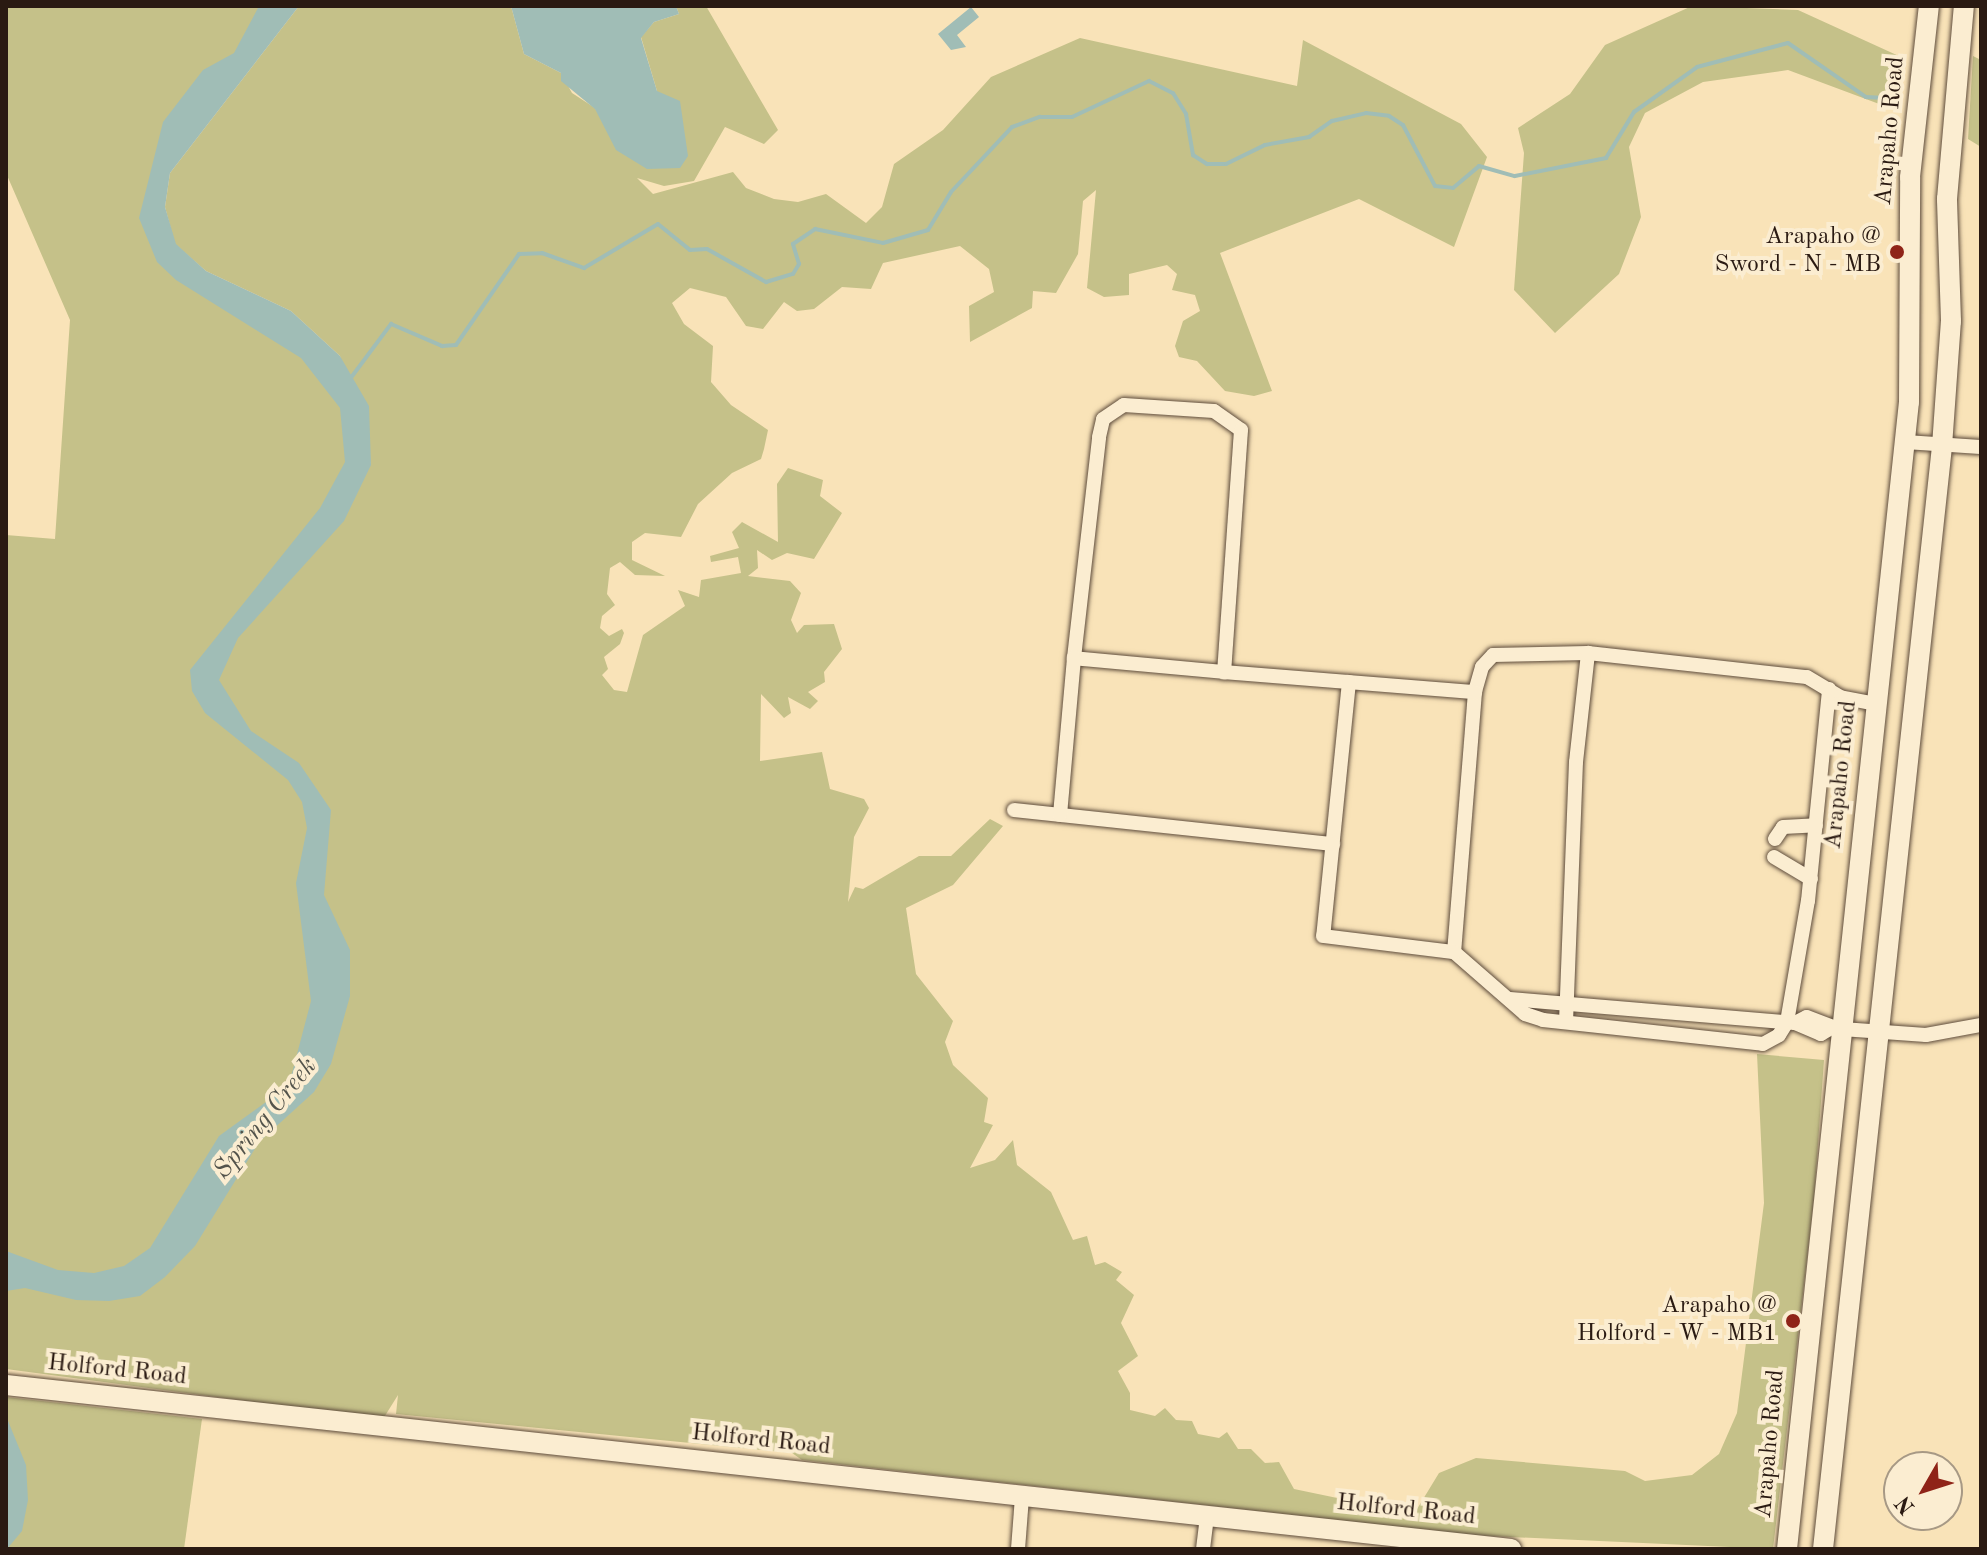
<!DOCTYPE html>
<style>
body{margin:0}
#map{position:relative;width:1987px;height:1555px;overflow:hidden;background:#f9e3b8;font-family:"Old Standard TT",serif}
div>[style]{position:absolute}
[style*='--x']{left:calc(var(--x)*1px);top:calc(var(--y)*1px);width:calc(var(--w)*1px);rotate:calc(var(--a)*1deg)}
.green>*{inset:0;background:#c5c189}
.water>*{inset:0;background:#a0bdb6}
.stream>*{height:4px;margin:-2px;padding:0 2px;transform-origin:2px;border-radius:2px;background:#a0bdb6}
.roads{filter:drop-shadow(0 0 2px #5e4c3c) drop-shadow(0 0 2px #5e4c3c)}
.street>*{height:14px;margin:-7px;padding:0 7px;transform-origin:7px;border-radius:7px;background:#fbedd1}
.secondary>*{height:20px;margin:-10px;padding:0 10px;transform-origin:10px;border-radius:10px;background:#fbedd1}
.dots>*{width:22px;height:22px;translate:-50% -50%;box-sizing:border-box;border:4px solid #fbedd1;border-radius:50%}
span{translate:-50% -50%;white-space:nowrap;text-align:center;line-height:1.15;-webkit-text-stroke:8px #fbedd1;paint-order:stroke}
.street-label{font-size:24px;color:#2a1a12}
.poi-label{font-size:24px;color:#2a1a12}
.right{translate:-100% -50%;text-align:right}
.water-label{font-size:26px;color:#53534b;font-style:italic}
.frame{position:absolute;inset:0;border:8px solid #2a1a12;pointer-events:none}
.north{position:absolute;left:1883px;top:1451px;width:80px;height:80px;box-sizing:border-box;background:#fbedd1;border:2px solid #a79985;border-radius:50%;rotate:231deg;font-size:22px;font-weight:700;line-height:32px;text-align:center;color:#2a1a12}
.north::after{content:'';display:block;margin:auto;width:28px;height:36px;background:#8f2418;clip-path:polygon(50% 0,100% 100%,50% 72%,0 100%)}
</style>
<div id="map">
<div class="green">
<i style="clip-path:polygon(6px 6px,276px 6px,154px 192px,163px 257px,315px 347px,371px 465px,340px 356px,291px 311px,206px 271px,175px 244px,165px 207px,170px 173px,299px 6px,511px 6px,524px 54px,561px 73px,572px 93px,595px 108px,612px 138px,657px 91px,641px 37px,654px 22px,679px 14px,676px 6px,706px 6px,778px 130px,764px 144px,725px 127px,694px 181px,664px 186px,637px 178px,653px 194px,733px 172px,746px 188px,774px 199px,798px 202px,826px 194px,866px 223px,882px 207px,894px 164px,943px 130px,991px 77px,1080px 38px,1297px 86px,1303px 40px,1461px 124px,1487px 157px,1454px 247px,1359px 199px,1220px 253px,1272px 391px,1254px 396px,1225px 391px,1197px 361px,1179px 357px,1175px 346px,1183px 321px,1200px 311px,1195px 295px,1172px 290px,1177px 274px,1167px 265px,1129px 274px,1129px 295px,1104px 297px,1087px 288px,1096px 190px,1083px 201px,1078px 254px,1056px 293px,1033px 291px,1032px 308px,970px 342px,969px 306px,994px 292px,989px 269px,960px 246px,883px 263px,871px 289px,842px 287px,814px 309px,797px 311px,784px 302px,763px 329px,746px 326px,726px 297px,690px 288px,672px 303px,684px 324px,713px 346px,711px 382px,731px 405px,768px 430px,764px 449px,761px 459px,732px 473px,698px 504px,681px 537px,645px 533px,632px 542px,632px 560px,665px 576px,635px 575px,620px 562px,610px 568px,607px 594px,615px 605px,602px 616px,600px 628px,609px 636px,622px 629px,624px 633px,620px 644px,604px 657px,608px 669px,602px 675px,614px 690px,627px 692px,643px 635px,685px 606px,678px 590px,699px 597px,701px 580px,741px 573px,738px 557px,711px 562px,710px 556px,739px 548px,732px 532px,742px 522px,778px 542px,777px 484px,788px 468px,823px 480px,820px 496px,842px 513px,814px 559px,787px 553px,772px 560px,757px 550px,758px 568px,748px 576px,790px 581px,801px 593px,791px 620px,797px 633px,804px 625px,834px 624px,842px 649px,824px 672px,825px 682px,808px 692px,818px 701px,810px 709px,788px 697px,791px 713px,784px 718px,761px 694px,760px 761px,822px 752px,830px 789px,864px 799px,869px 808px,854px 837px,848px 902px,855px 887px,863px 889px,919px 856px,951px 856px,990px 819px,1003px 826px,953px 885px,906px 908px,916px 974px,953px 1021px,945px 1042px,953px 1065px,988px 1098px,984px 1122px,993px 1125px,970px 1168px,995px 1160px,1013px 1140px,1017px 1165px,1051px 1192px,1073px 1240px,1087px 1236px,1095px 1265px,1105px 1262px,1122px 1272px,1116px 1280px,1134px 1295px,1121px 1323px,1138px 1356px,1118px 1371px,1130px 1393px,1130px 1410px,1155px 1416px,1165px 1408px,1176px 1420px,1192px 1421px,1198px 1434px,1219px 1438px,1227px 1432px,1238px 1449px,1251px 1449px,1265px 1463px,1279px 1462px,1294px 1489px,1414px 1514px,1439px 1473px,1476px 1458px,1625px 1471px,1645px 1481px,1692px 1475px,1719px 1454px,1737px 1413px,1764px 1203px,1757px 1054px,1824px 1060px,1814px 1199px,1773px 1549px,1469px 1535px,802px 1460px,792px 1453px,396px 1414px,398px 1395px,383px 1419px,6px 1369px,6px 535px,55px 539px,70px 320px,6px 173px)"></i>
<i style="clip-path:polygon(1692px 6px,1798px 10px,1901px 57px,1898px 111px,1788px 70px,1703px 82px,1645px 113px,1629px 147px,1641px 217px,1619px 274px,1555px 333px,1514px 290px,1524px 153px,1518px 128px,1570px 94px,1605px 45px)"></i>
<i style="clip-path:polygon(1973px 56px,1981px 60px,1981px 147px,1968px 139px)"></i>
<i style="clip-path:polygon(6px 1397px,202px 1419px,184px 1549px,6px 1549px)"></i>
</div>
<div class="water">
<i style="clip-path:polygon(259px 6px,299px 6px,170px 173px,165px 207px,176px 244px,206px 271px,291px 311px,340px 356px,369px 406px,371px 465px,344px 521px,238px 638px,219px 680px,251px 731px,299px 763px,331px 810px,324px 895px,350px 950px,350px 996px,331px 1064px,314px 1092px,259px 1142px,195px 1246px,165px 1277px,140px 1296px,109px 1301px,76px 1300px,25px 1288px,6px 1291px,6px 1251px,58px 1270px,94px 1273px,124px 1266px,150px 1248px,219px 1136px,277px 1094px,292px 1073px,311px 1001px,296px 883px,307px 828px,302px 802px,288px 780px,205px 713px,192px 691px,190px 670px,320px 508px,345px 462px,340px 408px,301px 358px,176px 280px,157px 262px,139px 218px,163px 122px,203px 70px,234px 53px)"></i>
<i style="clip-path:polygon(511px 6px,676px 6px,679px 14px,654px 22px,641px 38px,657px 91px,680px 101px,688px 156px,680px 168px,647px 169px,616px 150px,595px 109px,561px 81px,561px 73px,524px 54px)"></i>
<i style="clip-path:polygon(971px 7px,979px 17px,957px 35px,966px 47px,951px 50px,938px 34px)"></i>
<i style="clip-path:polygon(6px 1416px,26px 1465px,28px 1500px,22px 1531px,7px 1549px)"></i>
</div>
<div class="stream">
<i style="--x:350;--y:379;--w:69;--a:-53.3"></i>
<i style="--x:391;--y:324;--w:56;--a:23.3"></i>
<i style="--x:442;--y:346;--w:14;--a:-4"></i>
<i style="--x:456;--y:345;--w:111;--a:-55.3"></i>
<i style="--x:519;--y:254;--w:23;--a:-2"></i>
<i style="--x:542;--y:253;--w:45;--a:19.7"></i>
<i style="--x:584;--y:268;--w:86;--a:-30.7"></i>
<i style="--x:658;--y:224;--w:41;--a:39.1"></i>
<i style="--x:690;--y:250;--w:17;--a:-3"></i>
<i style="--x:707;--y:249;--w:68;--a:29.2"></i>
<i style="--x:766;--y:282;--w:28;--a:-17"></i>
<i style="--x:793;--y:274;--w:12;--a:-59"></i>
<i style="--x:799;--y:264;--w:21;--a:-107"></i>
<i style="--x:793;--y:244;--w:27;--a:-34"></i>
<i style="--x:815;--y:229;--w:69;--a:11.6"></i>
<i style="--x:883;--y:243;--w:47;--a:-16.1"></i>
<i style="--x:928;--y:230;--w:44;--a:-58.8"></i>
<i style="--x:951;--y:192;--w:89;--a:-46.8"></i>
<i style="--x:1012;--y:127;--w:30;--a:-20"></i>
<i style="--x:1040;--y:117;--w:32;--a:0"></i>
<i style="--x:1072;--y:117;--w:85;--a:-25.1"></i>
<i style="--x:1149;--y:81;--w:27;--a:27"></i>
<i style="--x:1173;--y:93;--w:25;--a:58"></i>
<i style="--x:1186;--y:114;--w:42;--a:80.3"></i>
<i style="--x:1193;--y:155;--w:17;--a:33"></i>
<i style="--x:1207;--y:164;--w:19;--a:0"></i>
<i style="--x:1226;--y:164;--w:43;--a:-26"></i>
<i style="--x:1265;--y:145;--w:45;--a:-10.3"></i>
<i style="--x:1309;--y:137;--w:28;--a:-35"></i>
<i style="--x:1332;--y:121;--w:35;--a:-13"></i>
<i style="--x:1366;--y:113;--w:23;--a:7"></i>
<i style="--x:1389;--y:116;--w:17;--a:33"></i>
<i style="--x:1403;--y:125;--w:69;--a:62.3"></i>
<i style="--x:1435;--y:186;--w:18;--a:6"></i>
<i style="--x:1453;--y:188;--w:34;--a:-40"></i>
<i style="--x:1479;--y:166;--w:37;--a:16"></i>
<i style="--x:1515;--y:176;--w:93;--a:-11.2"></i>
<i style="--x:1606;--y:158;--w:54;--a:-58.7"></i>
<i style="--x:1634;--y:112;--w:77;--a:-35.5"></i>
<i style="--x:1697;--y:67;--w:94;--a:-14.8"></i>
<i style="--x:1788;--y:43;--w:95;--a:34.7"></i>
<i style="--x:1866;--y:97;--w:19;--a:3"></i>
</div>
<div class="roads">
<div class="street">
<i style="--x:1905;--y:442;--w:76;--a:3.8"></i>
<i style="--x:1588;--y:653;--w:95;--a:178.8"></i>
<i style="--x:1493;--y:655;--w:16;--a:133"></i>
<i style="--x:1482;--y:667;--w:26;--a:106"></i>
<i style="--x:1475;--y:692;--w:261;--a:94.6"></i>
<i style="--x:1454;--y:952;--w:94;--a:41.1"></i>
<i style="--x:1525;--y:1014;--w:19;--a:18"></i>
<i style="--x:1543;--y:1020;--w:221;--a:6.2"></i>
<i style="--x:1763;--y:1044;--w:18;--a:-29"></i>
<i style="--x:1779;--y:1035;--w:15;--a:-58"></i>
<i style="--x:1787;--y:1022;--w:123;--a:-80.2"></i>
<i style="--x:1808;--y:901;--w:213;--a:-84.3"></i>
<i style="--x:1224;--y:672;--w:151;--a:-174.7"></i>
<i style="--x:1074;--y:658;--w:222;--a:-83.5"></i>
<i style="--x:1099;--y:437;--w:18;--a:-77"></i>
<i style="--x:1103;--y:419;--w:25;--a:-34"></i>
<i style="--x:1124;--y:405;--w:90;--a:3.8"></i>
<i style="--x:1214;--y:411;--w:33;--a:35"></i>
<i style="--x:1241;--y:430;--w:243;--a:94"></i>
<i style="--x:1224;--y:672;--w:252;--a:4.6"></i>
<i style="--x:1349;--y:682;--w:255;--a:95.8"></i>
<i style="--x:1323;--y:936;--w:132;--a:7"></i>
<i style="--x:1014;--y:810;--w:321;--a:6.1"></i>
<i style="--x:1060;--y:815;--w:158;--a:-84.9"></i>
<i style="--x:1775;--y:839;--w:14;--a:-56"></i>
<i style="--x:1783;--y:827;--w:33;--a:-3"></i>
<i style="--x:1774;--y:857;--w:43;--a:30.7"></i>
<i style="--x:1510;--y:999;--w:286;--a:4.8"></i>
<i style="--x:1795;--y:1023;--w:13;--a:-27"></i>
<i style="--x:1807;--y:1017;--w:28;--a:21"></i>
<i style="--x:1833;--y:1027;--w:14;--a:150"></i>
<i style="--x:1821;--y:1034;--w:28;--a:-157"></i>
<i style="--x:1566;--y:1022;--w:260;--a:-87.8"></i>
<i style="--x:1576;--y:762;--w:110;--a:-83.7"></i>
<i style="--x:1588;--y:653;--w:220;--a:6.3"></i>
<i style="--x:1807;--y:677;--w:39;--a:31"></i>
<i style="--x:1840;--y:697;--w:36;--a:11"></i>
<i style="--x:1842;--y:1029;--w:84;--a:4.1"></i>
<i style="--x:1926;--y:1035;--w:56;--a:-10.3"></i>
<i style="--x:1018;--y:1549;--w:52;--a:-85.6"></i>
<i style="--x:1203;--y:1549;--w:33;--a:-83"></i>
</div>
<div class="secondary">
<i style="--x:6;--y:1385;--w:1514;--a:6.22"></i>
<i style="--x:1787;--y:1549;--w:1153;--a:-83.93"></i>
<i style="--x:1909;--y:402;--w:225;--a:-89.7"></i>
<i style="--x:1910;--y:177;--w:172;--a:-83.7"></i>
<i style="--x:1823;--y:1549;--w:1109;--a:-83.84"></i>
<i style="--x:1942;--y:446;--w:125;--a:-85.9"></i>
<i style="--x:1951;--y:321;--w:122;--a:-91.9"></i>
<i style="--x:1947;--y:199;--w:194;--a:-85"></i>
</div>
</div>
<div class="dots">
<i style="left:1897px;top:252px;background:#8f2418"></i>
<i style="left:1793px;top:1321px;background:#8f2418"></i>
</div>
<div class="street-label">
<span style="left:1891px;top:131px;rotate:-85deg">Arapaho Road</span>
<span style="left:1842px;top:775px;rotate:-84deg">Arapaho Road</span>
<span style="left:117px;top:1371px;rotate:6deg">Holford Road</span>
<span style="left:761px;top:1441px;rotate:6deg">Holford Road</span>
<span style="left:1771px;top:1444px;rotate:-85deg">Arapaho Road</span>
<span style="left:1406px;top:1511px;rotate:6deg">Holford Road</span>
</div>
<div class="poi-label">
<span class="right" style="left:1881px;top:252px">Arapaho @<br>Sword - N - MB</span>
<span class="right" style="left:1777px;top:1321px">Arapaho @<br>Holford - W - MB1</span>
</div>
<div class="water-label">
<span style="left:266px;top:1119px;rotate:-51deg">Spring Creek</span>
</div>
<div class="frame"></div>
<div class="north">N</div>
</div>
